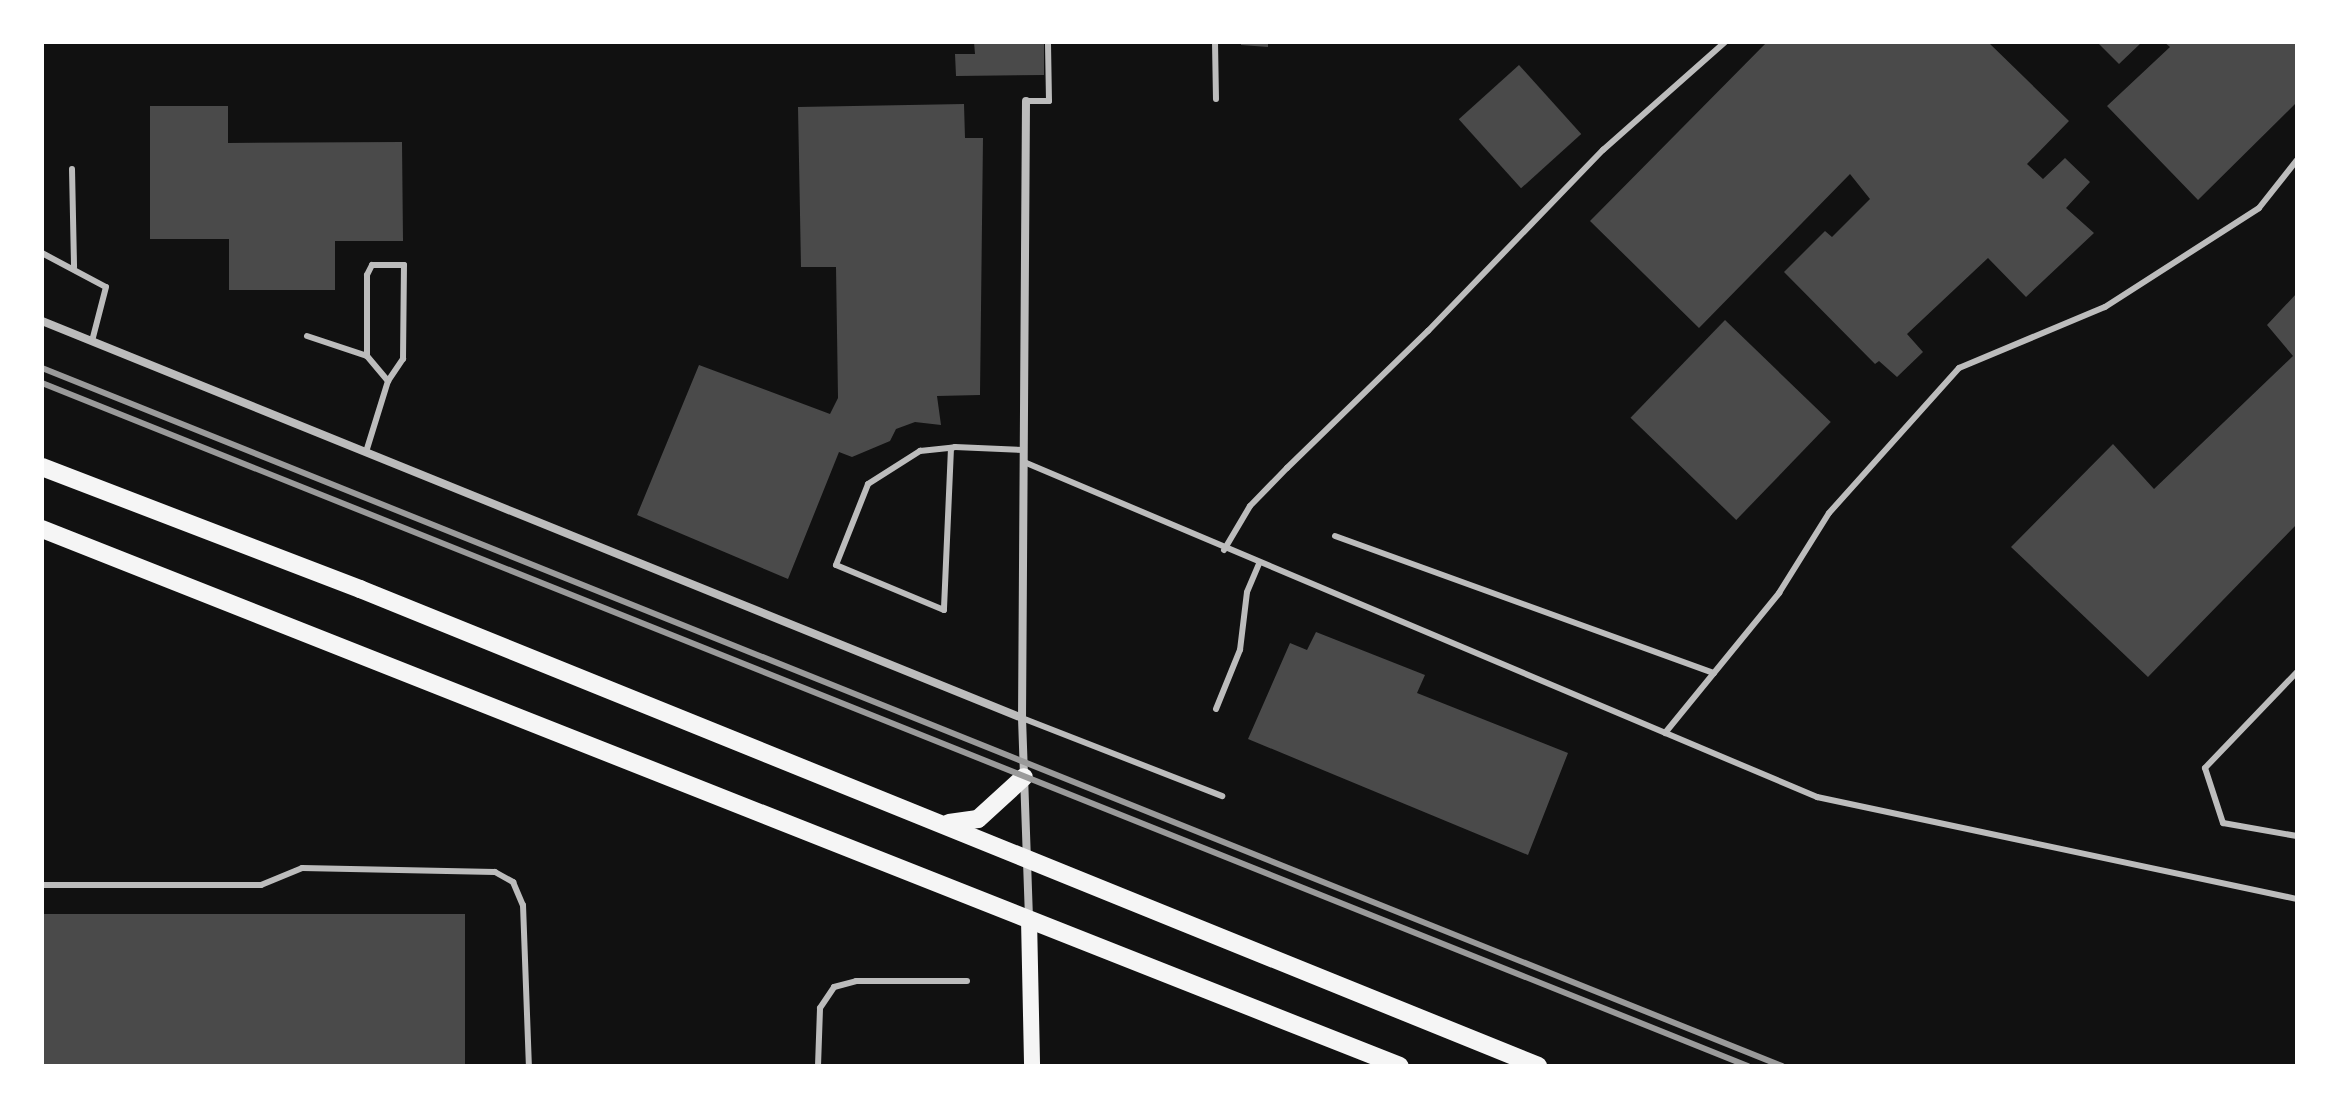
<!DOCTYPE html>
<style>
body{margin:0}
#map{position:relative;width:2339px;height:1108px;overflow:hidden;background:#111;font-family:Poppins,sans-serif}
div>[style]{position:absolute}
[style*='--x']{left:calc(var(--x)*1px);top:calc(var(--y)*1px);width:calc(var(--w)*1px);rotate:calc(var(--a)*1deg)}
.building>*{inset:0;background:#4a4a4a;transform-origin:0 0}
.service>*{height:6px;margin:-3px;padding:0 3px;transform-origin:3px;border-radius:3px;background:#bcbcbc}
.minor>*{height:8px;margin:-4px;padding:0 4px;transform-origin:4px;border-radius:4px;background:#bcbcbc}
.secondary>*{height:16px;margin:-8px;padding:0 8px;transform-origin:8px;border-radius:8px;background:#f5f5f5}
.primary>*{height:18px;margin:-9px;padding:0 9px;transform-origin:9px;border-radius:9px;background:#f5f5f5}
.rail>*{height:6px;margin:-3px;padding:0 3px;transform-origin:3px;border-radius:3px;background:#9a9a9a}
span{translate:-50% -50%;white-space:nowrap;text-align:center;line-height:1.15;-webkit-text-stroke:7px #fff;paint-order:stroke}
.frame{position:absolute;inset:0;border:44px solid #fff;pointer-events:none}
</style>
<div id="map">
<div class="building">
<i style="clip-path:polygon(974px 42px,1044px 42px,1044px 75px,956px 76px,955px 54px,975px 54px)"></i>
<i style="clip-path:polygon(1241px 42px,1268px 42px,1268px 47px,1241px 45px)"></i>
<i style="clip-path:polygon(1767px 42px,1988px 42px,2069px 121px,2027px 164px,2043px 179px,2065px 158px,2090px 182px,2066px 208px,2094px 233px,2026px 297px,1988px 258px,1907px 334px,1923px 352px,1897px 377px,1879px 361px,1875px 364px,1784px 272px,1825px 231px,1832px 237px,1870px 199px,1850px 174px,1699px 328px,1590px 221px)"></i>
<i style="clip-path:polygon(2097px 42px,2142px 42px,2119px 64px)"></i>
<i style="clip-path:polygon(2164px 42px,2297px 42px,2297px 102px,2198px 200px,2107px 106px,2170px 47px)"></i>
<i style="left:1519px;top:65px;width:93px;height:81px;rotate:48deg"></i>
<i style="clip-path:polygon(964px 104px,965px 138px,983px 138px,980px 395px,937px 396px,941px 425px,915px 422px,896px 429px,890px 441px,852px 457px,839px 452px,788px 579px,637px 515px,699px 365px,830px 414px,838px 398px,836px 267px,801px 267px,798px 107px)"></i>
<i style="clip-path:polygon(150px 106px,228px 106px,228px 143px,402px 142px,403px 241px,335px 241px,335px 290px,229px 290px,229px 239px,150px 239px)"></i>
<i style="clip-path:polygon(2297px 293px,2297px 524px,2148px 677px,2011px 547px,2113px 444px,2154px 489px,2293px 356px,2267px 325px)"></i>
<i style="left:1725px;top:320px;width:147px;height:136px;rotate:44deg"></i>
<i style="clip-path:polygon(1316px 632px,1425px 675px,1417px 693px,1568px 753px,1528px 855px,1248px 739px,1290px 643px,1307px 650px)"></i>
<i style="left:465px;top:914px;width:152px;height:423px;rotate:90deg"></i>
</div>
<div class="service">
<i style="--x:1215;--y:42;--w:57;--a:89"></i>
<i style="--x:1026;--y:101;--w:23;--a:0"></i>
<i style="--x:1049;--y:101;--w:59;--a:-91"></i>
<i style="--x:72;--y:169;--w:98;--a:88.8"></i>
<i style="--x:42;--y:253;--w:72;--a:28"></i>
<i style="--x:106;--y:287;--w:56;--a:104.5"></i>
<i style="--x:307;--y:336;--w:63;--a:18.4"></i>
<i style="--x:367;--y:356;--w:33;--a:50"></i>
<i style="--x:951;--y:448;--w:162;--a:92.5"></i>
<i style="--x:944;--y:610;--w:117;--a:-157.4"></i>
<i style="--x:836;--y:565;--w:87;--a:-68.4"></i>
<i style="--x:868;--y:484;--w:62;--a:-32.4"></i>
<i style="--x:920;--y:451;--w:31;--a:-6"></i>
<i style="--x:951;--y:448;--w:4;--a:-14"></i>
<i style="--x:955;--y:447;--w:69;--a:2.5"></i>
<i style="--x:366;--y:452;--w:74;--a:-72.8"></i>
<i style="--x:388;--y:381;--w:27;--a:-56"></i>
<i style="--x:403;--y:359;--w:94;--a:-89.4"></i>
<i style="--x:404;--y:265;--w:32;--a:180"></i>
<i style="--x:372;--y:265;--w:11;--a:117"></i>
<i style="--x:367;--y:275;--w:81;--a:90"></i>
<i style="--x:1024;--y:462;--w:861;--a:22.9"></i>
<i style="--x:1817;--y:797;--w:491;--a:12"></i>
<i style="--x:1335;--y:536;--w:403;--a:19.9"></i>
<i style="--x:1224;--y:550;--w:51;--a:-59.4"></i>
<i style="--x:1250;--y:506;--w:53;--a:-45.8"></i>
<i style="--x:1287;--y:468;--w:197;--a:-44.2"></i>
<i style="--x:1428;--y:331;--w:252;--a:-46"></i>
<i style="--x:1603;--y:150;--w:163;--a:-41.5"></i>
<i style="--x:2297;--y:672;--w:133;--a:133.8"></i>
<i style="--x:2205;--y:768;--w:58;--a:71.9"></i>
<i style="--x:2223;--y:823;--w:75;--a:10"></i>
<i style="--x:1216;--y:709;--w:64;--a:-67.9"></i>
<i style="--x:1240;--y:650;--w:58;--a:-83.1"></i>
<i style="--x:1247;--y:592;--w:30;--a:-67"></i>
<i style="--x:1022;--y:718;--w:215;--a:21.3"></i>
<i style="--x:1665;--y:733;--w:181;--a:-50.8"></i>
<i style="--x:1779;--y:593;--w:94;--a:-58"></i>
<i style="--x:1829;--y:513;--w:195;--a:-48.1"></i>
<i style="--x:1959;--y:368;--w:158;--a:-22.7"></i>
<i style="--x:2105;--y:307;--w:183;--a:-32.7"></i>
<i style="--x:2259;--y:208;--w:61;--a:-51.6"></i>
<i style="--x:42;--y:885;--w:219;--a:0"></i>
<i style="--x:261;--y:885;--w:44;--a:-22.5"></i>
<i style="--x:302;--y:868;--w:193;--a:1.2"></i>
<i style="--x:495;--y:872;--w:21;--a:29"></i>
<i style="--x:513;--y:882;--w:25;--a:67"></i>
<i style="--x:523;--y:905;--w:161;--a:87.9"></i>
<i style="--x:818;--y:1066;--w:58;--a:-88"></i>
<i style="--x:820;--y:1008;--w:25;--a:-56"></i>
<i style="--x:834;--y:987;--w:23;--a:-15"></i>
<i style="--x:856;--y:981;--w:111;--a:0"></i>
</div>
<div class="minor">
<i style="--x:1026;--y:101;--w:617;--a:90.37"></i>
<i style="--x:1022;--y:718;--w:201;--a:88"></i>
<i style="--x:42;--y:321;--w:1057;--a:22.05"></i>
</div>
<div class="secondary">
<i style="--x:1029;--y:919;--w:147;--a:88.8"></i>
</div>
<div class="primary">
<i style="--x:42;--y:467;--w:341;--a:21"></i>
<i style="--x:360;--y:589;--w:1271;--a:22.04"></i>
<i style="--x:42;--y:529;--w:1460;--a:21.58"></i>
<i style="--x:949;--y:823;--w:29;--a:-8"></i>
<i style="--x:978;--y:819;--w:62;--a:-42.4"></i>
</div>
<div class="rail">
<i style="--x:42;--y:368;--w:1875;--a:21.86"></i>
<i style="--x:42;--y:383;--w:1838;--a:21.82"></i>
</div>
<div class="frame"></div>
</div>
